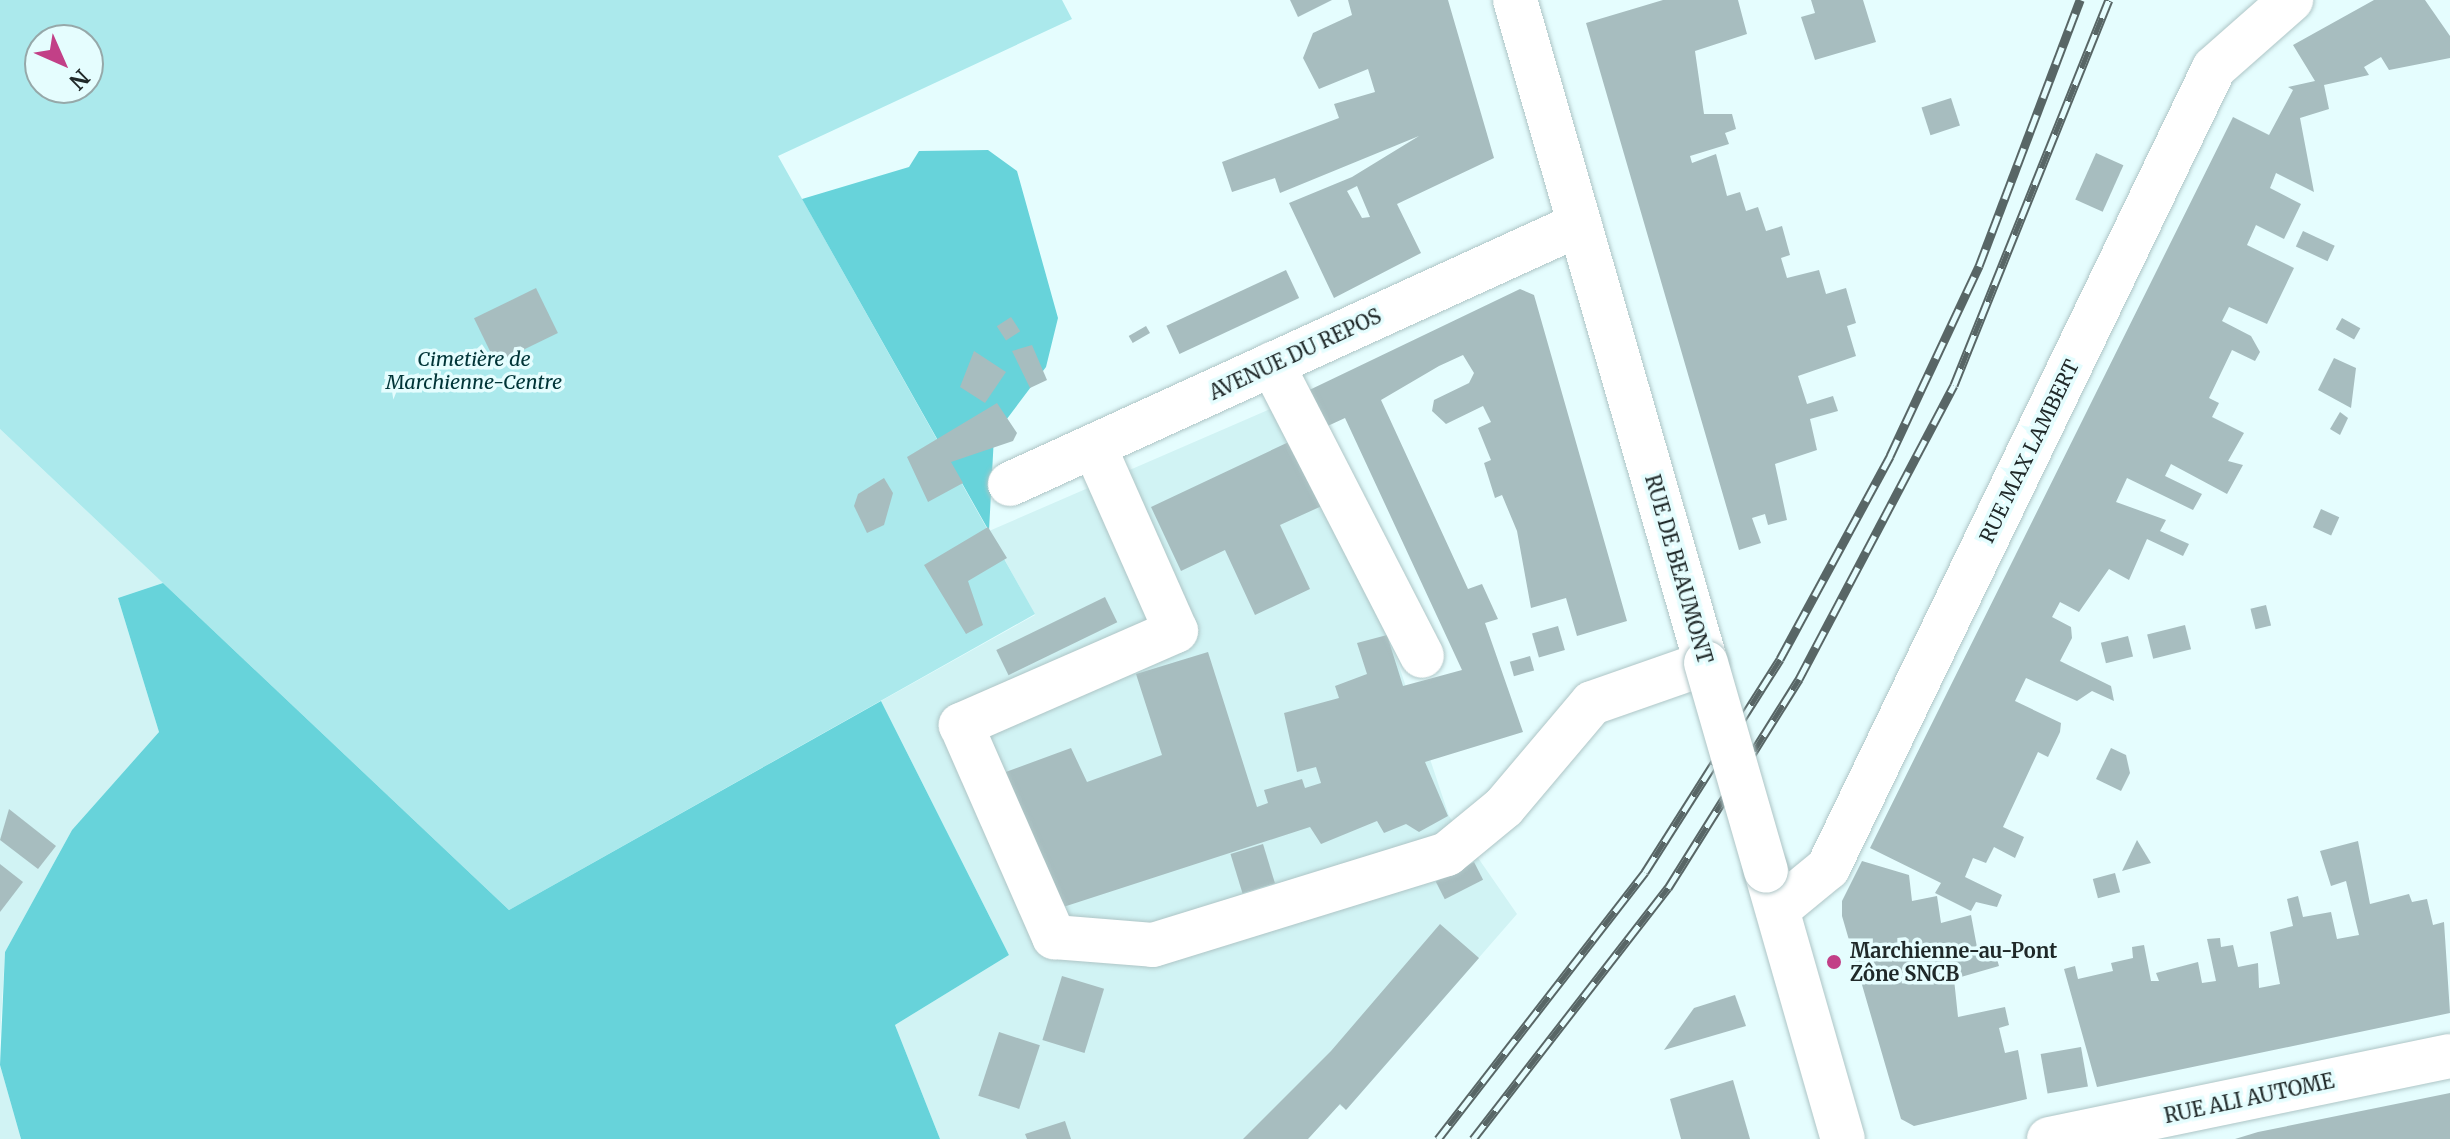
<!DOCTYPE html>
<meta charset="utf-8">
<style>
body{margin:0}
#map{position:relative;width:2450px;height:1139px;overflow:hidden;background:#e5fdfe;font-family:Merriweather,serif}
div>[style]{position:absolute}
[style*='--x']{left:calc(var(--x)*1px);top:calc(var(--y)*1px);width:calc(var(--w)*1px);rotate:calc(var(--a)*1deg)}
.built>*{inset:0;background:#d1f3f4}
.green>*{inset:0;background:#abe9ec}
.forest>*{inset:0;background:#67d3da}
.building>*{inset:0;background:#a7bdbf;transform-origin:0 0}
.roads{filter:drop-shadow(0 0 2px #aec5c6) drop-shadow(0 0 2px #aec5c6)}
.minor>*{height:44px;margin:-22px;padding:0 22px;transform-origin:22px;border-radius:22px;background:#fff}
.major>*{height:44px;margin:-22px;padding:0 22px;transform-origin:22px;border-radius:22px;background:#fff}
.rail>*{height:9px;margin-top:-4.5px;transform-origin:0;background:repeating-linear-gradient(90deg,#e5fdfe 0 18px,#586666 0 36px);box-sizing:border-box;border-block:2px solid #586666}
.bridges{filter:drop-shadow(0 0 2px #aec5c6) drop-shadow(0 0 2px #aec5c6)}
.major-bridge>*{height:44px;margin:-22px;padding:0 22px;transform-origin:22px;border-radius:22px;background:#fff}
.dots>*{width:22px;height:22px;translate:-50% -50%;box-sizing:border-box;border:4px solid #e5fdfe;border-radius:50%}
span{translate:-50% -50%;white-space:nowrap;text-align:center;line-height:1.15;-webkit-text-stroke:7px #e5fdfe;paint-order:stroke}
.street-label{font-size:20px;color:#202929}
.park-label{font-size:20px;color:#003437;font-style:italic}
.poi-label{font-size:20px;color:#202929;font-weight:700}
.left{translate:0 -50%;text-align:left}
.north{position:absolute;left:24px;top:24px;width:80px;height:80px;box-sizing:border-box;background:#e5fdfe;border:2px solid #96a8a9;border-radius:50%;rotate:135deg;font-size:22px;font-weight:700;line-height:32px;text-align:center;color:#202929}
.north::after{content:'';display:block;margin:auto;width:28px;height:36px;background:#c24087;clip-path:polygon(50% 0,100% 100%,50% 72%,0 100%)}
</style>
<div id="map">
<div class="built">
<i style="clip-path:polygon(1277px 406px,1388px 633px,1449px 816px,1517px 914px,1347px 1109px,1339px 1105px,1308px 1139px,940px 1139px,895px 1025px,1009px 955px,881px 701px,1035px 615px,989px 531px)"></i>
<i style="clip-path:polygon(0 429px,163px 583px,118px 598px,159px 732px,72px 830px,5px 952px,0 1037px)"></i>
<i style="clip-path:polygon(0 1065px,21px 1139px,0 1139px)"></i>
</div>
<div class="green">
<i style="clip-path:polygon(evenodd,0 0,1062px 0,1072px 19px,778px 156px,1035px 614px,509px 910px,0 429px,0 0,40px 40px,88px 40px,88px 88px,40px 88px,40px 40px)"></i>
</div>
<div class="forest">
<i style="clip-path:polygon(988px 150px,1017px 171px,1058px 318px,1046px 367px,994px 436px,989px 531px,802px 199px,909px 167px,919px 151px)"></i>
<i style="clip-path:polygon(163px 583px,509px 910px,881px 701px,1009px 955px,895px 1025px,940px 1139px,21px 1139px,0 1065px,5px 952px,72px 830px,159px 732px,118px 598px)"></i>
</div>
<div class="building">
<i style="clip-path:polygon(1290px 0,1332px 0,1298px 17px)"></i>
<i style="clip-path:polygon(evenodd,1348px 0,1448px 0,1494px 158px,1397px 204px,1421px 253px,1334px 298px,1289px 203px,1352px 177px,1419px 136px,1280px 193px,1275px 178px,1232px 192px,1222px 162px,1339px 118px,1334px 104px,1375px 92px,1368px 69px,1319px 89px,1303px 58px,1313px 33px,1352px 15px,1348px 0,1357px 186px,1370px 217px,1362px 218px,1347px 191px,1357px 186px)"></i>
<i style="clip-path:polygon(1663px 0,1738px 0,1747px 34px,1695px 51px,1704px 114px,1732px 114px,1736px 129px,1725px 133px,1729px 144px,1690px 156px,1692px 163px,1716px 154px,1727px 196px,1740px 192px,1746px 211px,1758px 207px,1766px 231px,1782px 226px,1790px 255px,1781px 258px,1787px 278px,1819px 270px,1826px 294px,1846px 288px,1856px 323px,1847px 326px,1856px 356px,1798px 376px,1807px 404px,1833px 396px,1838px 411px,1810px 419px,1817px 450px,1775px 464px,1787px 520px,1768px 525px,1765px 514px,1752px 518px,1761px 543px,1739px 550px,1586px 23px)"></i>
<i style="clip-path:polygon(1811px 0,1863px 0,1876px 42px,1815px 60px,1801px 17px,1815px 13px)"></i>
<i style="clip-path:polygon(2374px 0,2425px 0,2450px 36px,2450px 58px,2389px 70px,2381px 57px,2364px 67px,2369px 75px,2324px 85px,2329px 109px,2300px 118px,2314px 192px,2276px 173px,2270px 188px,2301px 204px,2284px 239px,2256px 225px,2247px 245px,2294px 268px,2267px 324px,2229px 307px,2222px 321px,2251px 336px,2260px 352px,2255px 361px,2232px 350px,2209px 398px,2219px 403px,2212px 417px,2244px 433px,2228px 461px,2243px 465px,2227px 494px,2171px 464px,2165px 476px,2202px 494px,2193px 510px,2127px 478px,2116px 502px,2166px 520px,2160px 531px,2189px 544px,2183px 556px,2147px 539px,2129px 580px,2109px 569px,2079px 612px,2060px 602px,2052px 617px,2071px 627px,2072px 638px,2060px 661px,2111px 686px,2114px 701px,2092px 691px,2077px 701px,2026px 678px,2015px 701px,2061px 723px,2060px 732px,2048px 757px,2038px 752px,2003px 827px,2024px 837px,2015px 858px,1994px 847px,1986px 863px,1973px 858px,1965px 877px,2002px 895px,1997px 907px,1976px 902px,1971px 911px,1935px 893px,1941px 883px,1870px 848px,2233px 117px,2269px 135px,2293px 90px,2288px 87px,2315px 81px,2293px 45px)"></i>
<i style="left:1951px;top:98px;width:29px;height:31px;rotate:72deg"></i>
<i style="left:2096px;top:153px;width:30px;height:51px;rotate:24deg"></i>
<i style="left:2303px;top:231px;width:35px;height:17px;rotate:25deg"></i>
<i style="left:1286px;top:270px;width:31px;height:132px;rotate:65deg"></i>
<i style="left:536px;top:288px;width:50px;height:69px;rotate:64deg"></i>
<i style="clip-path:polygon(1520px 289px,1534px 295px,1627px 621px,1577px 636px,1566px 598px,1531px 608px,1517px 531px,1502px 495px,1495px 498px,1484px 463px,1491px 460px,1478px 428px,1491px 422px,1483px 406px,1446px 424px,1432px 411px,1434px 400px,1469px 383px,1474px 373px,1463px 355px,1439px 366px,1381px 400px,1468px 589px,1482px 584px,1498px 619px,1485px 623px,1523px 732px,1425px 762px,1448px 816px,1419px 832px,1406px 824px,1384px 833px,1377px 821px,1321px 844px,1310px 827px,1054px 910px,1003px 773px,1071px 748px,1087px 782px,1162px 755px,1136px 674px,1208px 652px,1257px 807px,1268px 803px,1264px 790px,1302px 779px,1305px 788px,1321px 783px,1316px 767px,1297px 772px,1284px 713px,1339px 698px,1335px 686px,1367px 674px,1357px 643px,1387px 635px,1403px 686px,1462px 670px,1345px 418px,1319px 430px,1301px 394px)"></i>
<i style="left:1011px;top:317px;width:17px;height:17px;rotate:57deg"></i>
<i style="left:2342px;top:318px;width:21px;height:13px;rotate:29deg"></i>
<i style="left:1146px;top:326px;width:8px;height:20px;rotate:60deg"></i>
<i style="clip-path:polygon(1032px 345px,1047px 380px,1030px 388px,1012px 351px)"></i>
<i style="clip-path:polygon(974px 351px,1006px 372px,985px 403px,960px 387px)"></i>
<i style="clip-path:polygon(2334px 358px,2356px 368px,2351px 408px,2318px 390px)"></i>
<i style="clip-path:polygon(997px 403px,1017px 433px,1013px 441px,951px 462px,963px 483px,928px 502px,907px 457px)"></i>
<i style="clip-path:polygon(2340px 412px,2348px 418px,2340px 435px,2330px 429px)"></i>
<i style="clip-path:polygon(1293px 440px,1324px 505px,1280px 525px,1310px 589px,1255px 615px,1225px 550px,1181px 571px,1151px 507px)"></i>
<i style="clip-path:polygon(884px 478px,893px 493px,884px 525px,867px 533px,854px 506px,858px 494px)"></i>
<i style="left:2321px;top:509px;width:20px;height:20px;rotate:24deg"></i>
<i style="clip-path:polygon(988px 527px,1007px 558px,968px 581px,983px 625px,966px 634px,924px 565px)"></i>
<i style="left:1105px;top:597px;width:28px;height:121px;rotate:64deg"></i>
<i style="left:2266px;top:605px;width:21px;height:16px;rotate:76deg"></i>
<i style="left:2185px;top:625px;width:25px;height:39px;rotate:76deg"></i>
<i style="left:1558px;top:626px;width:25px;height:27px;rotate:74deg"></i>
<i style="left:2128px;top:636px;width:21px;height:28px;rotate:76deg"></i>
<i style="left:1530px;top:656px;width:15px;height:21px;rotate:74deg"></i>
<i style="clip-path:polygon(2111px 748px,2126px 755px,2130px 773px,2121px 791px,2096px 779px)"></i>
<i style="clip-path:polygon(9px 809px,56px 846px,38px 869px,0 840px)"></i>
<i style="clip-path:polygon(2137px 840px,2151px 863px,2122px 871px)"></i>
<i style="clip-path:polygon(2358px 841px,2370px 904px,2409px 894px,2412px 902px,2427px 899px,2433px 925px,2444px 922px,2450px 1013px,2097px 1087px,2064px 969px,2075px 966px,2078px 979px,2113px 971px,2111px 963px,2133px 958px,2132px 947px,2144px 945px,2151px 981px,2159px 981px,2156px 973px,2198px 962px,2202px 983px,2216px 981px,2207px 939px,2220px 938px,2221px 947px,2233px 945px,2238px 967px,2258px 963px,2259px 988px,2280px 984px,2270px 932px,2293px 926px,2287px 899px,2298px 896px,2303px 917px,2331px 912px,2337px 939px,2359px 935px,2346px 881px,2331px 886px,2320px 851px)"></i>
<i style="left:1263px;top:844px;width:41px;height:34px;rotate:73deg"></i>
<i style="clip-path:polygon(1862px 861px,1909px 875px,1912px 901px,1937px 896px,1941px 923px,1971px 915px,1979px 958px,1995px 952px,1999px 966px,1954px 979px,1958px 1017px,2005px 1007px,2009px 1025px,1999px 1028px,2005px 1053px,2018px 1050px,2027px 1099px,1914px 1126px,1901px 1119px,1842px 916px,1842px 901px)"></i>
<i style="left:1474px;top:862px;width:20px;height:43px;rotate:63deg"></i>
<i style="clip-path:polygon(0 864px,23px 882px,0 912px)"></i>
<i style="left:2115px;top:873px;width:20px;height:23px;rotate:75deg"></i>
<i style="clip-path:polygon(1440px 924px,1479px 958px,1346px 1110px,1340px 1104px,1308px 1139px,1243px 1139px,1331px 1051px)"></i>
<i style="left:1062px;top:976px;width:44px;height:67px;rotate:17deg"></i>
<i style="clip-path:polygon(1735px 995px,1746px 1026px,1664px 1050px,1694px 1008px)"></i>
<i style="left:999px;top:1032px;width:43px;height:67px;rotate:18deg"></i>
<i style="left:2081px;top:1047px;width:40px;height:41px;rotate:80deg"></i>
<i style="clip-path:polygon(1733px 1080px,1750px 1139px,1681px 1139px,1670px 1099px)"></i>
<i style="clip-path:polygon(2450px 1093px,2450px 1139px,2235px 1139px,2258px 1132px)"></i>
<i style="clip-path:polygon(1065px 1121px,1071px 1139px,1027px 1139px,1025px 1134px)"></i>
</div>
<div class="roads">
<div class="minor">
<i style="--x:1272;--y:364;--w:328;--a:62.8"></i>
<i style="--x:1094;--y:446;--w:202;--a:66.1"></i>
<i style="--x:1176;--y:631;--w:235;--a:156.4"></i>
<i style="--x:961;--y:725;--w:232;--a:66.3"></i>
<i style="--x:1054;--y:937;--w:99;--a:4.6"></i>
<i style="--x:1153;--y:945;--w:308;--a:-17.2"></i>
<i style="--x:1447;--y:854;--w:74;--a:-39.5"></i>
<i style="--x:1504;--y:807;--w:136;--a:-49.8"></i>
<i style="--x:1592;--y:703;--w:121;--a:-19.3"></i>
<i style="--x:1010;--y:484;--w:626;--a:-24.52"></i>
<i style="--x:1778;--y:909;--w:65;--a:-39.4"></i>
<i style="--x:1828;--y:868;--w:888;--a:-64.24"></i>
<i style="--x:2214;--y:68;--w:103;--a:-41.4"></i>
<i style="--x:2049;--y:1139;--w:409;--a:-11.7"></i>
</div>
<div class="major">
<i style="--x:1515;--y:0;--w:690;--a:73.93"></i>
<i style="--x:1766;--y:871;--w:279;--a:74"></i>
</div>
</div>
<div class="rail">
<i style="--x:1438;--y:1139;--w:338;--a:-52.2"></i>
<i style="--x:1645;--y:872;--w:252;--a:-57.6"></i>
<i style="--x:1780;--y:659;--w:231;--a:-61.5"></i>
<i style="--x:1890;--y:456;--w:210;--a:-64.9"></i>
<i style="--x:1979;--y:266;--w:285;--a:-69.2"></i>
<i style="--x:1473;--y:1139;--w:318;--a:-52.2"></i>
<i style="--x:1668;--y:888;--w:247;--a:-57.9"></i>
<i style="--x:1799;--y:679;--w:332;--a:-62.2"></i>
<i style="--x:1954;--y:385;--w:415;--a:-68.1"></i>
</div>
<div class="bridges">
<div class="major-bridge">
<i style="--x:1706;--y:663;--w:216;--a:73.9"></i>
</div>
</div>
<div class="dots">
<i style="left:1834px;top:962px;background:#c24087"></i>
</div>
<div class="street-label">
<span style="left:1295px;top:354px;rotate:-25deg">AVENUE DU REPOS</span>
<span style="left:2029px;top:451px;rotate:-64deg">RUE MAX LAMBERT</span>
<span style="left:1679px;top:569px;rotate:74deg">RUE DE BEAUMONT</span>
<span style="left:2249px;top:1098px;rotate:-12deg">RUE ALI AUTOME</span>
</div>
<div class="park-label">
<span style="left:474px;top:370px">Cimetière de<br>Marchienne-Centre</span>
</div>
<div class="poi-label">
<span class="left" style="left:1850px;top:962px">Marchienne-au-Pont<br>Zône SNCB</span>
</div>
<div class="north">N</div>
</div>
